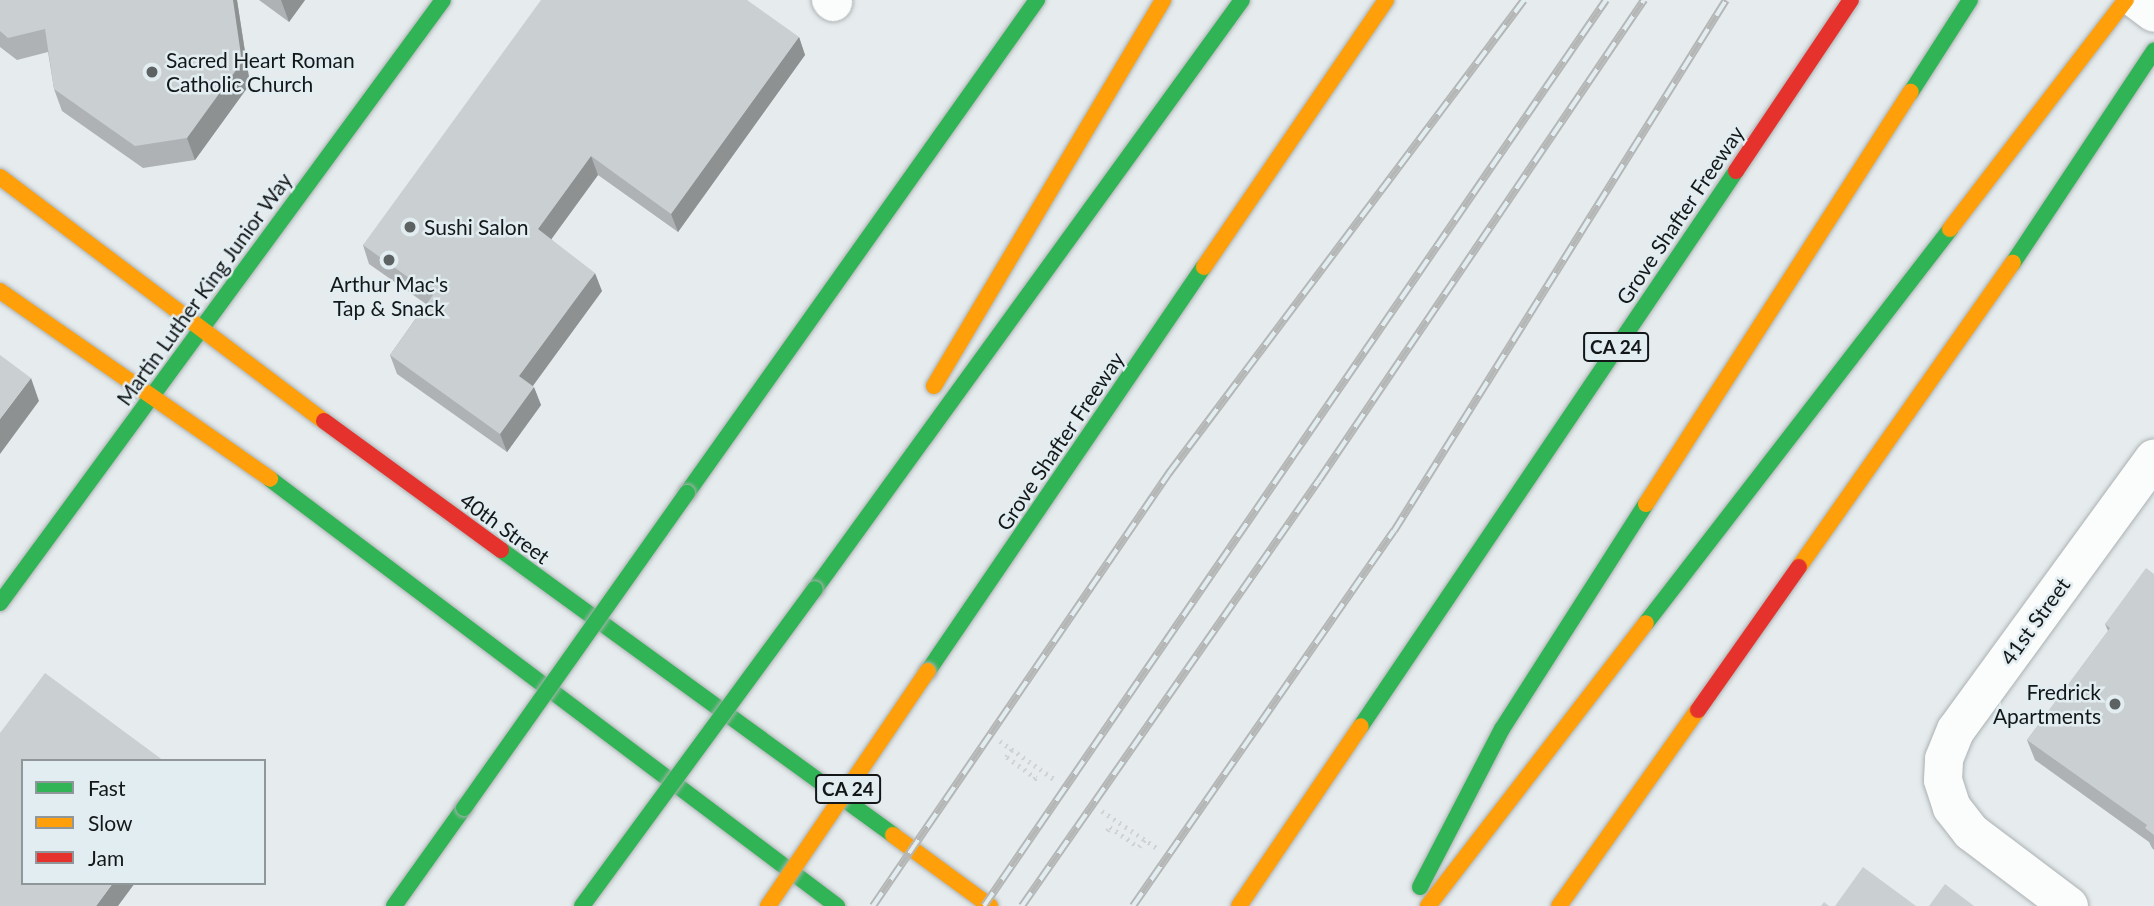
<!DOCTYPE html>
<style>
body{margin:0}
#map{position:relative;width:2154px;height:906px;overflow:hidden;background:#e6ecee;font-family:Lato,sans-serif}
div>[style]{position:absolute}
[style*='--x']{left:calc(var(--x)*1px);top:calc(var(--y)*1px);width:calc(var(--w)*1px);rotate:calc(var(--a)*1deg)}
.path>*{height:4.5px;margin-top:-2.25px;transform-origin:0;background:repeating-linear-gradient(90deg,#d0d2d3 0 2px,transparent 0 7px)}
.roads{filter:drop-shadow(0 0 2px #acb1b2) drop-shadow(0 0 2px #acb1b2)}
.street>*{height:38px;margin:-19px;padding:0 19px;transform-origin:19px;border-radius:19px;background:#fbfcfc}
.fast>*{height:16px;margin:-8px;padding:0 8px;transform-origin:8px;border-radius:8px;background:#30b455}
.slow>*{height:16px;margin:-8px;padding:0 8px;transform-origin:8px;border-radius:8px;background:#ff9f0a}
.jam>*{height:16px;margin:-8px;padding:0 8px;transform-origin:8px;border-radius:8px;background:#e5322d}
.rail>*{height:8px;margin-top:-4px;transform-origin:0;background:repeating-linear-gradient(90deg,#e2edf2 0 16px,#b5b6b6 0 32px);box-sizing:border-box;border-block:2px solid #b5b6b6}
.bridges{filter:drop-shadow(0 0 2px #acb1b2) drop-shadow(0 0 2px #acb1b2)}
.fast-bridge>*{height:16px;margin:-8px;padding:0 8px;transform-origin:8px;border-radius:8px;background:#30b455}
.slow-bridge>*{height:16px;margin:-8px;padding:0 8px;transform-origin:8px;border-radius:8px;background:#ff9f0a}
.wall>*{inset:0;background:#aeb2b4}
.shaded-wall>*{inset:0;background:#8d9192}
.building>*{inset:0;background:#cacfd1}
.dots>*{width:19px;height:19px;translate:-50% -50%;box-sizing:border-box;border:4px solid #e2edf2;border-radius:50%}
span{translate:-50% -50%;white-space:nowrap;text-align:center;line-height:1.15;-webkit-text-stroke:5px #e2edf2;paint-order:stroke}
.shield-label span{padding:2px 5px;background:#e2edf2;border:2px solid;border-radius:5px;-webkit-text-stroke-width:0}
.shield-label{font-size:19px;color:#131718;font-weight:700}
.poi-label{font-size:21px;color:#131718}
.left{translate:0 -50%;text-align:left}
.right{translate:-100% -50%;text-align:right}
.street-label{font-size:21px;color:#131718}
.legend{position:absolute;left:21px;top:759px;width:245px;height:126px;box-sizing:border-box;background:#e2edf2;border:2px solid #8f979b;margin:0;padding:9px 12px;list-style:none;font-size:21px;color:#131718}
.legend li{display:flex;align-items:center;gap:14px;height:35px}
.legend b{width:35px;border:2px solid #8f979b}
</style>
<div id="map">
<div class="path">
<i style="--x:1000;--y:741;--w:66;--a:35.1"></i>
<i style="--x:1012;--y:750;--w:9;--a:126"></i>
<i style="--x:1007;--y:757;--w:36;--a:36"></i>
<i style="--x:1036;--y:778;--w:4;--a:135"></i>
<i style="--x:1102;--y:811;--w:66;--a:33.9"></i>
<i style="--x:1107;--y:831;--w:5;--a:-53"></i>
<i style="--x:1110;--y:827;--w:35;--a:35"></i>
<i style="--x:1139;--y:847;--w:9;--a:-54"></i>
</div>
<div class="roads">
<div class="street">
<i style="--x:831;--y:0;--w:3;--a:45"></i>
<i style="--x:2137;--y:0;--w:21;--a:37"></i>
<i style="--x:2069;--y:906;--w:123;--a:-142.9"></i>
<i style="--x:1971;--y:832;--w:31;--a:-128"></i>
<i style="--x:1952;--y:808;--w:29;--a:-108"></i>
<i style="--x:1943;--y:780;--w:21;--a:-87"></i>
<i style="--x:1944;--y:759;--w:31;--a:-68"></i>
<i style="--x:1956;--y:730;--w:336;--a:-53.9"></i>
</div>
<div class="fast">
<i style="--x:1911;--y:92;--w:109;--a:-57.3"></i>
<i style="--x:2013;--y:263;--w:255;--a:-56.4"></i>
<i style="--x:270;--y:479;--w:710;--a:36.98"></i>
<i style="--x:687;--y:493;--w:605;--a:-54.63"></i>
<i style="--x:501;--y:550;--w:485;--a:36"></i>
<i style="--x:815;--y:589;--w:727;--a:-54.06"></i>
<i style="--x:0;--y:603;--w:748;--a:-53.7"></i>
<i style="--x:1646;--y:623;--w:498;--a:-52.3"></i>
<i style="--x:928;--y:671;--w:489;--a:-55.7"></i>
<i style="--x:1361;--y:726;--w:670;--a:-55.95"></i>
<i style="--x:1420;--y:887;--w:178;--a:-62.6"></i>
<i style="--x:1502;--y:729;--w:267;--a:-57.4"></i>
<i style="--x:394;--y:906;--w:120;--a:-54.5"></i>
</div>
<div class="slow">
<i style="--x:0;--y:177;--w:406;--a:37"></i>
<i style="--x:1950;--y:229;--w:289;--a:-52.5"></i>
<i style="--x:1204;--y:267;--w:323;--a:-55.7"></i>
<i style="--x:0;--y:291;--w:329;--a:34.8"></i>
<i style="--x:934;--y:386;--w:449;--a:-59.3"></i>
<i style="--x:1646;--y:504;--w:490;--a:-57.3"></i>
<i style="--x:1799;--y:567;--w:372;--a:-54.9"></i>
<i style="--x:893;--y:835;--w:120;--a:36.2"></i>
<i style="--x:1239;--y:906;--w:217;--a:-55.9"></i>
<i style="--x:1428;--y:906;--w:357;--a:-52.4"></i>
<i style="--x:1559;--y:906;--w:240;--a:-54.7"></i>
</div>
<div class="jam">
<i style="--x:1736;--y:171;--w:206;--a:-56.1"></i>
<i style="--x:324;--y:421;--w:219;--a:36.1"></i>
<i style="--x:1698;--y:710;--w:175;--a:-54.8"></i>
</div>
</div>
<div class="rail">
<i style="--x:873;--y:906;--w:525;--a:-55.64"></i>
<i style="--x:1169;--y:473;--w:591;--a:-53.11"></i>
<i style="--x:984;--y:906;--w:1099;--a:-55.53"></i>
<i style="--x:1022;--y:906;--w:519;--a:-55.12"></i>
<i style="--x:1319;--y:480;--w:580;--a:-55.9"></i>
<i style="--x:1133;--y:906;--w:457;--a:-55.2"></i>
<i style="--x:1394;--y:531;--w:626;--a:-57.98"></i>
</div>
<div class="bridges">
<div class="fast-bridge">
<i style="--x:464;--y:808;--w:386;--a:-54.7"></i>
<i style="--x:582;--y:906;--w:393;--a:-53.7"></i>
</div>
<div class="slow-bridge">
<i style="--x:768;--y:906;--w:284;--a:-55.8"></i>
</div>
</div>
<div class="wall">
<i style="clip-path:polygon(0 0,237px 0,250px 84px,195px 160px,143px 168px,62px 111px,54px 89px,48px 52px,17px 60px,0 47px)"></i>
<i style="clip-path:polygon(259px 0,305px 0,289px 22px)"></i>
<i style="clip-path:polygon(799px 37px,805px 55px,678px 232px,598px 175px,551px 239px,602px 291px,533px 386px,541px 405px,507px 452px,397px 374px,390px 355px,426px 304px,369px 264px,363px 245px)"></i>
<i style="clip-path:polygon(2154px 574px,2154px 850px,2152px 848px,2149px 842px,2035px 760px,2027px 740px,2108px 631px,2105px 624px)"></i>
</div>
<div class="shaded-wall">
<i style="clip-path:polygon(233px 0,237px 0,250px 84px,195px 160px,187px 138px)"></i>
<i style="clip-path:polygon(281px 0,305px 0,289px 22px)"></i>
<i style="clip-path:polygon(799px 37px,805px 55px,678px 232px,671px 214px)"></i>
<i style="clip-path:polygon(591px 156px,598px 175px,545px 248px,538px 229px)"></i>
<i style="clip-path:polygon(595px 273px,602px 291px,526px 395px,519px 376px)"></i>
<i style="clip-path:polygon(31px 378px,39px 401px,0 454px,0 419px)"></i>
<i style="clip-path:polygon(534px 387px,541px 405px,507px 452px,500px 434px)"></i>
<i style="clip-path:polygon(113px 883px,135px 883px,118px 906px,96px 906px)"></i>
</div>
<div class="building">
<i style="clip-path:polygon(0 0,233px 0,242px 62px,187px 138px,135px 146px,54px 89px,45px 29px,8px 38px,0 31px)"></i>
<i style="clip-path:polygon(541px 0,747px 0,799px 37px,671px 214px,591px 156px,538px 229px,595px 273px,519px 376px,534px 387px,500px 434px,390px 355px,433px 295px,363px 245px)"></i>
<i style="clip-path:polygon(0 355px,31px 378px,0 419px)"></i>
<i style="clip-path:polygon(2146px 568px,2154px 574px,2154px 835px,2145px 828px,2147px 825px,2027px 740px,2110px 628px,2105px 624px)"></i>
<i style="clip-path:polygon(45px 673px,164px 761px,23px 761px,23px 883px,113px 883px,96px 906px,0 906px,0 733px)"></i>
<i style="clip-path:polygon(1863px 867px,1916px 906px,1835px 906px)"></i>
<i style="clip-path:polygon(1945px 884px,1974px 906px,1929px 906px)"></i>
<i style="clip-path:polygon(1824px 902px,1829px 906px,1821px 906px)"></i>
</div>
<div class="dots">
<i style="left:152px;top:72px;background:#5d6263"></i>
<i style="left:410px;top:227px;background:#5d6263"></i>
<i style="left:389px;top:260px;background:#5d6263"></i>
<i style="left:2115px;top:704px;background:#5d6263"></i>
</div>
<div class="shield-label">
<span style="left:1616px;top:347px">CA 24</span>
<span style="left:848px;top:789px">CA 24</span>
</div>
<div class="poi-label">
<span class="left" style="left:166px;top:72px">Sacred Heart Roman<br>Catholic Church</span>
<span class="left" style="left:424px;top:227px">Sushi Salon</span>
<span style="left:389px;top:296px">Arthur Mac's<br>Tap &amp; Snack</span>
<span class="right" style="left:2101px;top:704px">Fredrick<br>Apartments</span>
</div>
<div class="street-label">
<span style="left:1680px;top:215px;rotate:-56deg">Grove Shafter Freeway</span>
<span style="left:204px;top:289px;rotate:-54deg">Martin Luther King Junior Way</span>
<span style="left:1060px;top:441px;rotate:-56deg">Grove Shafter Freeway</span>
<span style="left:505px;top:528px;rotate:36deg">40th Street</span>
<span style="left:2035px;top:621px;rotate:-54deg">41st Street</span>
</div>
<ul class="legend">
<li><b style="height:9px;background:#30b455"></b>Fast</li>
<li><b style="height:9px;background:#ff9f0a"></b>Slow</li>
<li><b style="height:9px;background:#e5322d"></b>Jam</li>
</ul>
</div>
